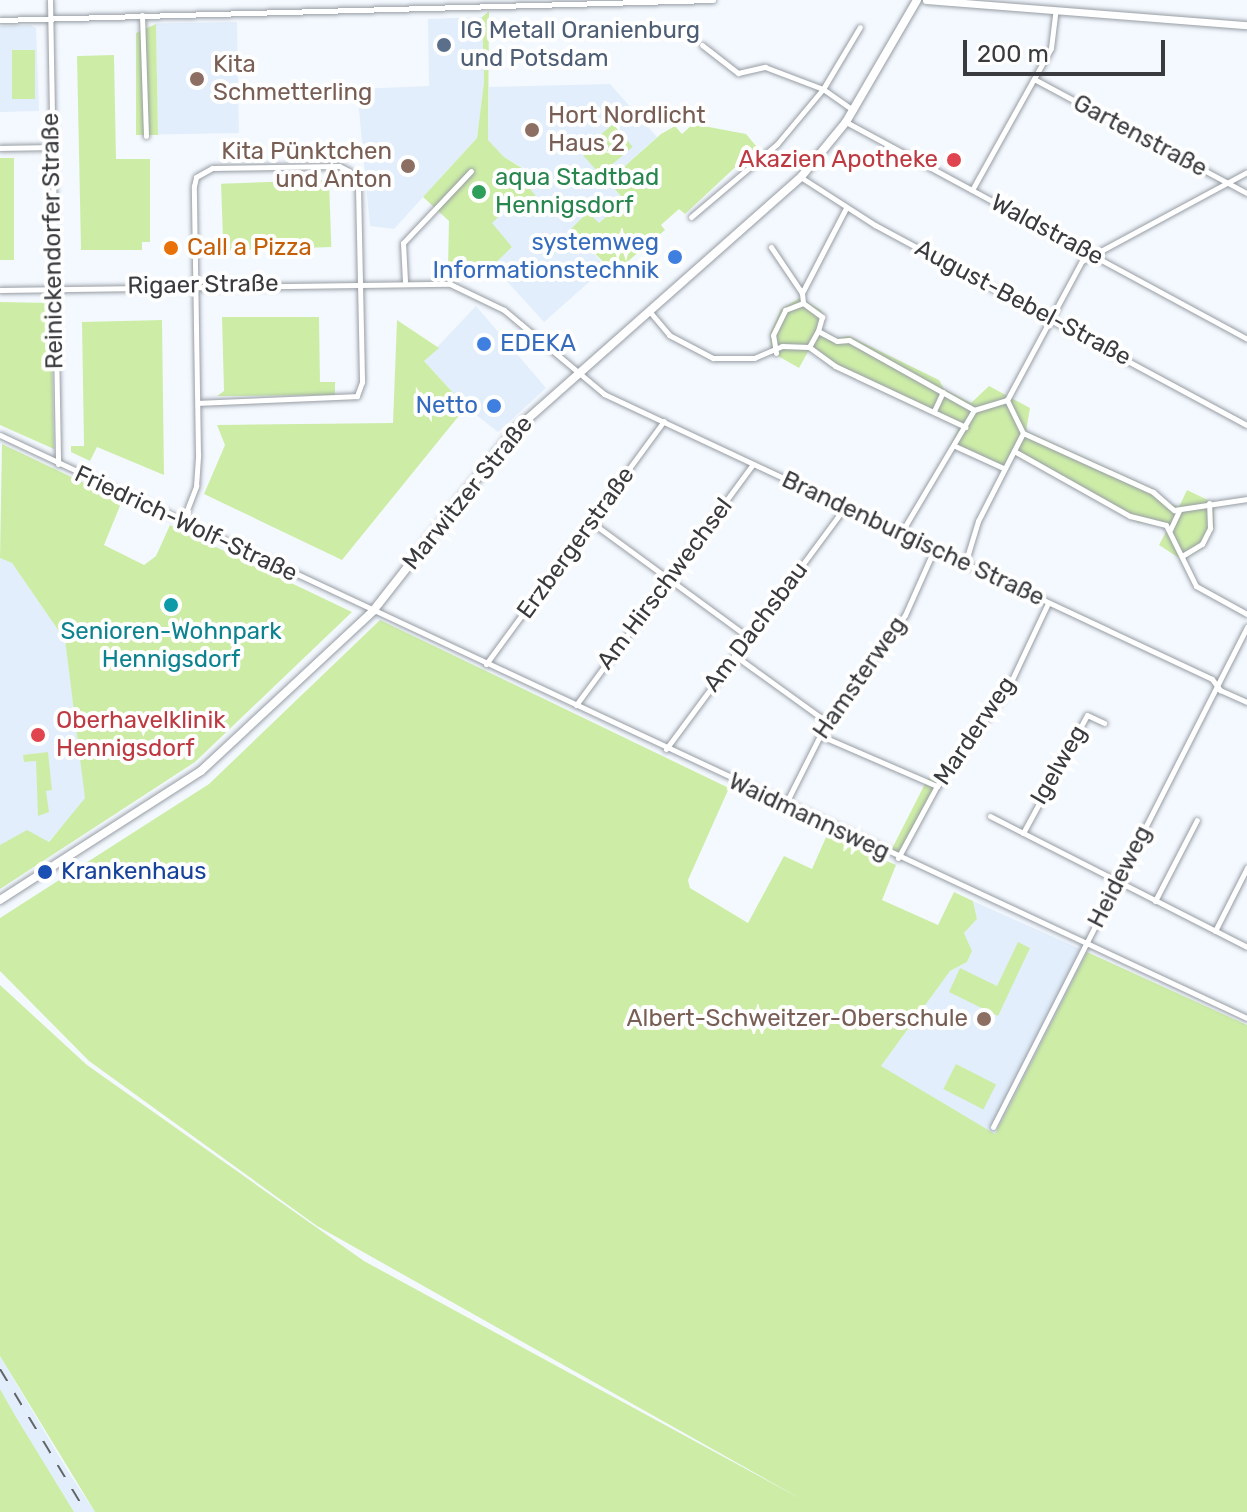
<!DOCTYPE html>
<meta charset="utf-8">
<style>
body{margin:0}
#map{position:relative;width:1247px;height:1512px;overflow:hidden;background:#f4f9ff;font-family:Rubik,sans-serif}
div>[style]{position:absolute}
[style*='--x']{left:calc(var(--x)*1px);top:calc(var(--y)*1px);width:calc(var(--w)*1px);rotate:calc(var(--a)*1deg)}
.built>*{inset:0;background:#e2eefb;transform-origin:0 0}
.green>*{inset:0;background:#cdeda7;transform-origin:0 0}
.roads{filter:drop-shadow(0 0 2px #979da4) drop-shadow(0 0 2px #979da4)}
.minor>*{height:5px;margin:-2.5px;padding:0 2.5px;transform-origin:2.5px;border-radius:2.5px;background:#fff}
.tertiary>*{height:7px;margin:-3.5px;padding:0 3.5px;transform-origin:3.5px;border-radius:3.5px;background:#fff}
.secondary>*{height:8px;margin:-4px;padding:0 4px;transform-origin:4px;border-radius:4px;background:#fff}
.rail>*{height:2px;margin-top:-1px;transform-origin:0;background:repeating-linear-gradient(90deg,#626468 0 14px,transparent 0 28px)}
.dots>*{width:22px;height:22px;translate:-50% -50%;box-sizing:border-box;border:4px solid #fff;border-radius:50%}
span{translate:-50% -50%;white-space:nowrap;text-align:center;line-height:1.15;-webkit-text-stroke:8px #fff;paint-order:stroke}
.service-label{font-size:24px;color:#4e5e75}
.left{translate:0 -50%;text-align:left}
.education-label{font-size:24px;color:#785e54}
.right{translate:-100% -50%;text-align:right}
.street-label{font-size:24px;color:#393b3e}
.health-label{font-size:24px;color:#be3a42}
.leisure-label{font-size:24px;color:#27864d}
.shop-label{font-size:24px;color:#366cbe}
.food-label{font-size:24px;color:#c56008}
.culture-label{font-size:24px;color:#0d838f}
.transit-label{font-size:24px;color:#164399}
.scale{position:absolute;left:963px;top:40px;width:202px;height:36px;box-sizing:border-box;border:4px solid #393b3e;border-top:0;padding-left:10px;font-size:24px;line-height:28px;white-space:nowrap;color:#393b3e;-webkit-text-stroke:6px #fff;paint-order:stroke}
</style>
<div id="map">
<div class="built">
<i style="clip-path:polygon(482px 17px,484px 83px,477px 138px,394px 229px,370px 226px,357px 89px,429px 86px,428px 19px)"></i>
<i style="left:237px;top:22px;width:111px;height:81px;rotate:89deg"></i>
<i style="clip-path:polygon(30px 25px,36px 28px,39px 111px,0 112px,0 26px)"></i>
<i style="clip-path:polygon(610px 84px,657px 137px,608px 181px,625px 201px,599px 224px,571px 228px,606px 267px,544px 322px,492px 265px,512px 247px,491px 223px,532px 173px,504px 157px,488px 140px,489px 87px)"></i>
<i style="clip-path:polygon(476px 306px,546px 388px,498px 432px,466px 407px,424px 361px)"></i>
<i style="clip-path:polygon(0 558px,12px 563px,65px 640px,86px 799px,35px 857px,0 853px)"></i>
<i style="clip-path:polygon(973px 901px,1087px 952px,995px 1134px,880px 1067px,950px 971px,967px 962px,972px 951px,964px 933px,977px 919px)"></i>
<i style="clip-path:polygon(0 1356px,69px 1473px,95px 1512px,74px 1512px,16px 1417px,0 1389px)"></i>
</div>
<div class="green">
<i style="clip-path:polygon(489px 11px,488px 140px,504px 157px,532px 174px,524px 182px,536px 196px,518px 212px,511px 205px,492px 223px,512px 247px,486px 272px,448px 265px,449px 221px,423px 197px,477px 138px,484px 82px,482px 17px)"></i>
<i style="clip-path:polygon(156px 24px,158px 135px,136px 135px,136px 33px)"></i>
<i style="left:12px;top:50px;width:23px;height:49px"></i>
<i style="clip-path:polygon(114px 55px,116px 159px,150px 159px,150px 242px,142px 242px,142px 250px,81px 250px,77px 56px)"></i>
<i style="left:613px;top:124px;width:30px;height:43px;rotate:49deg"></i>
<i style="clip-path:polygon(693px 124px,746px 134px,757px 147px,685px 214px,679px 209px,661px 225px,665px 230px,614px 273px,571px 229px,588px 212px,599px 223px,625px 201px,608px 181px,661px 134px,675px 126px,682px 134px)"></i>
<i style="left:0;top:158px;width:14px;height:102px"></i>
<i style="left:329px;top:180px;width:67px;height:108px;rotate:88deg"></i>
<i style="clip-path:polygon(800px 298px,821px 310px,825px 318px,820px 329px,837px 338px,849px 336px,939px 380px,944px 389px,971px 403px,989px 386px,1030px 408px,1026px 431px,1153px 489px,1161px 500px,1179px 507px,1187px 490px,1214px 503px,1214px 528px,1203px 548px,1182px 560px,1159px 545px,1167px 530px,1151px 521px,1139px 523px,1014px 454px,1004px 472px,950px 446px,959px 427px,832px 368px,827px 358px,809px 350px,799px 368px,771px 352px,770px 334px,781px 309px)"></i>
<i style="clip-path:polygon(0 302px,51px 303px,54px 449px,0 425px)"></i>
<i style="clip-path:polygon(222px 317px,319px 317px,320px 382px,335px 382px,335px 395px,217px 396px,224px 391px)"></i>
<i style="clip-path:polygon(162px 320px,164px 475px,97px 447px,90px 461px,71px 452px,71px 446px,84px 446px,82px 322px)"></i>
<i style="clip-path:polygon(397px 320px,439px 348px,424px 361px,466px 407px,342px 560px,204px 494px,225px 445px,217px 425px,393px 423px)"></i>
<i style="clip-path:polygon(2px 444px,122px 501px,104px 545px,144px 565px,156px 556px,170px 525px,352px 612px,195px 762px,0 889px,0 845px,27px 830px,49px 842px,85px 798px,65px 640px,12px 563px,0 558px)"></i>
<i style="clip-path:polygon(380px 620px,729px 788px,688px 880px,690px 888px,748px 923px,784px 856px,812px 869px,827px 835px,896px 865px,882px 900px,938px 925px,954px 892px,973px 901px,977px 919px,964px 933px,972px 951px,967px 962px,950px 971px,881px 1066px,995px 1134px,1087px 952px,1247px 1025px,1247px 1512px,95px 1512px,0 1356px,0 985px,87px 1065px,364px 1261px,803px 1500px,317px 1226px,89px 1061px,0 971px,0 918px,209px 784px)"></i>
<i style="clip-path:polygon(48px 752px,52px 790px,46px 791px,49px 812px,38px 816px,36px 761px,24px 762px,23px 755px)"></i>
<i style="left:928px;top:778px;width:13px;height:80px;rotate:27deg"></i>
<i style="clip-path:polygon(1018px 942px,1030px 948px,998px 1016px,949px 992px,960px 968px,997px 986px)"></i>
<i style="left:956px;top:1064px;width:45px;height:28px;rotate:27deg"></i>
<i style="clip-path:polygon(0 1389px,16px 1417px,74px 1512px,0 1512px)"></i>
</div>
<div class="roads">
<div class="minor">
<i style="--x:50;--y:0;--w:464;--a:89"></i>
<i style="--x:142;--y:15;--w:121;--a:88.1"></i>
<i style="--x:0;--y:20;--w:713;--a:-1.61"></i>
<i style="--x:702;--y:45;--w:46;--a:37.9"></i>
<i style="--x:738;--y:73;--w:28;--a:-13"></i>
<i style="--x:765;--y:67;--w:62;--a:20.8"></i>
<i style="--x:823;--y:89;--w:37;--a:35"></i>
<i style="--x:1034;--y:79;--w:242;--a:28.2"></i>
<i style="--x:846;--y:122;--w:456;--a:28.4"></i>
<i style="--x:0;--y:148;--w:51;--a:-1.1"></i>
<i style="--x:802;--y:178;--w:87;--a:32.8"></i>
<i style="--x:875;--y:225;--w:422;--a:28.3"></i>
<i style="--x:972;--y:190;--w:162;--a:-60.9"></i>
<i style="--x:1051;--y:48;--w:38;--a:-83"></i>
<i style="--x:846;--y:208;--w:96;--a:117.4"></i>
<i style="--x:802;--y:293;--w:10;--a:84"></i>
<i style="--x:803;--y:303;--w:24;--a:36"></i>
<i style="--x:822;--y:317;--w:15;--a:106"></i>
<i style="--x:818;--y:331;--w:21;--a:28"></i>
<i style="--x:837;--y:341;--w:12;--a:-5"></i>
<i style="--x:849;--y:340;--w:143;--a:29.2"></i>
<i style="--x:691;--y:217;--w:113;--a:-40.3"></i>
<i style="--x:777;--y:144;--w:72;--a:-50.1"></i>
<i style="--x:823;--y:89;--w:72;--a:-59.2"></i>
<i style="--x:771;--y:247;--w:55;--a:56"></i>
<i style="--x:405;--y:281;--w:38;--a:-93"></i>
<i style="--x:403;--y:243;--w:99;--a:-46.6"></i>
<i style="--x:0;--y:290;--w:450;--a:-0.8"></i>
<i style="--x:450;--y:284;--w:60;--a:25.7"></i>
<i style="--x:504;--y:310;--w:131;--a:40"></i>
<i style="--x:604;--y:394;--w:671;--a:25.11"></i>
<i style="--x:1212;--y:679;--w:14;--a:54"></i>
<i style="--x:1220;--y:690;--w:30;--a:24"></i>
<i style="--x:650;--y:312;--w:30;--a:50"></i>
<i style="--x:669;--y:335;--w:50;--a:27.6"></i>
<i style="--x:713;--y:358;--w:41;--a:0"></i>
<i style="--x:754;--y:358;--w:30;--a:-23"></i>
<i style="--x:782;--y:346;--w:27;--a:2"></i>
<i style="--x:809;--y:347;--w:32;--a:36"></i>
<i style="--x:835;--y:366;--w:144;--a:25.1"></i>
<i style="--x:809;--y:347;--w:18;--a:-61"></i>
<i style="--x:776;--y:353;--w:18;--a:-99"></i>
<i style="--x:773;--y:335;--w:28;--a:-64"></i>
<i style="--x:785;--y:310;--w:19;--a:-21"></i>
<i style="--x:1007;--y:400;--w:158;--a:-61.7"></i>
<i style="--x:1082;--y:261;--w:187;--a:-28.3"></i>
<i style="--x:934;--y:411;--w:21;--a:-65"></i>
<i style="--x:1023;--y:433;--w:143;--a:24.4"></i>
<i style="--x:1153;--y:492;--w:28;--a:41"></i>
<i style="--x:1174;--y:510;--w:74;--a:-8.6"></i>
<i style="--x:0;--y:435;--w:1377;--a:25.06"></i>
<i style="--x:955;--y:446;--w:53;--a:24.6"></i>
<i style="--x:1014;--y:451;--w:133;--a:29.3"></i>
<i style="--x:1130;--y:516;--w:37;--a:14"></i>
<i style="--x:1166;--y:525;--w:68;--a:63.8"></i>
<i style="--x:1196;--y:586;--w:58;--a:28.8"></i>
<i style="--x:591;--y:522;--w:195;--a:36.2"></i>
<i style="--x:182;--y:523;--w:40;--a:-69"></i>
<i style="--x:196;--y:486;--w:32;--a:-86"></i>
<i style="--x:198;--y:454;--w:268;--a:-90.9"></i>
<i style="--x:194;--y:186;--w:9;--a:-77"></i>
<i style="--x:196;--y:177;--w:18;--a:-29"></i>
<i style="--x:212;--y:168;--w:127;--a:-0.9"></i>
<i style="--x:339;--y:166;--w:11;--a:27"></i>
<i style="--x:349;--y:171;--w:18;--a:61"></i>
<i style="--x:358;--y:187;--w:195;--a:88.8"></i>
<i style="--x:362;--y:382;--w:15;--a:110"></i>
<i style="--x:357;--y:396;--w:159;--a:177.5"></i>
<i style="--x:1170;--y:530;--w:21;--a:-65"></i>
<i style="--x:901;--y:533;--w:143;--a:-59.3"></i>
<i style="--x:974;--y:410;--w:34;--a:-17"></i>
<i style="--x:1182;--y:556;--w:23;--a:-31"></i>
<i style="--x:1202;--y:544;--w:18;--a:-63"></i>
<i style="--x:1210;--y:528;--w:25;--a:-92"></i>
<i style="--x:965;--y:564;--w:45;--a:-73.2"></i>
<i style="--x:978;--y:521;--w:99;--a:-62.9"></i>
<i style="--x:1023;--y:433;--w:37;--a:-116"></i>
<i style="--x:734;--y:655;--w:115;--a:35.8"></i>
<i style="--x:486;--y:664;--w:301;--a:-53.8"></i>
<i style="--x:576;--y:705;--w:299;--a:-53.7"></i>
<i style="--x:819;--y:735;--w:129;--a:23.4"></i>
<i style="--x:666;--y:749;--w:302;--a:-53.5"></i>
<i style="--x:785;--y:805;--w:93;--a:-63.2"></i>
<i style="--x:827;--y:722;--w:132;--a:-53.9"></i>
<i style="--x:905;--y:615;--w:71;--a:-66"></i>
<i style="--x:990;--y:816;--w:288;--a:27"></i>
<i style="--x:1023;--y:833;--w:134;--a:-61.5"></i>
<i style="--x:1087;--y:715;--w:19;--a:25"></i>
<i style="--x:898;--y:858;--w:82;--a:-61.6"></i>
<i style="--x:937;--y:786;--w:121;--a:-54.1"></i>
<i style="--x:1008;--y:688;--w:94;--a:-64.8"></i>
<i style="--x:1155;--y:901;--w:91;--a:-62.6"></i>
<i style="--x:1215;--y:931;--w:71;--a:-63.1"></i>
<i style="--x:993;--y:1127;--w:561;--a:-63.07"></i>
</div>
<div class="tertiary">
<i style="--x:926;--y:0;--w:322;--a:4.5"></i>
</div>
<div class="secondary">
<i style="--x:0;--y:900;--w:239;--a:-32.7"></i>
<i style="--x:201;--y:771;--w:235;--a:-42.9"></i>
<i style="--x:373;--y:611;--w:230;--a:-51.9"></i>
<i style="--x:515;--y:430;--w:382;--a:-41.5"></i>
<i style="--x:801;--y:177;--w:71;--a:-50.7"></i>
<i style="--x:846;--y:122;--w:141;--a:-59.8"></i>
</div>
</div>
<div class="rail">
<i style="--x:0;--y:1369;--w:167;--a:59"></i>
</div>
<div class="dots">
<i style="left:444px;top:45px;background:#5c6f8a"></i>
<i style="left:197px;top:79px;background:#8d6e63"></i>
<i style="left:532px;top:130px;background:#8d6e63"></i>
<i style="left:954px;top:160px;background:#e0444e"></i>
<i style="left:408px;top:166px;background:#8d6e63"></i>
<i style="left:479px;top:192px;background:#2e9e5b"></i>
<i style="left:171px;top:248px;background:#e8710a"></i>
<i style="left:675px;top:257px;background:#3f7fe0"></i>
<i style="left:484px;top:344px;background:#3f7fe0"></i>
<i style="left:494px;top:406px;background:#3f7fe0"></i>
<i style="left:171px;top:605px;background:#0f9aa8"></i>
<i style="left:38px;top:735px;background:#e0444e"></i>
<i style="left:45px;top:872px;background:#1a4fb4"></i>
<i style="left:984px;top:1019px;background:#8d6e63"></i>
</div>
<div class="service-label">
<span class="left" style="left:460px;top:45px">IG Metall Oranienburg<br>und Potsdam</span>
</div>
<div class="education-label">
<span class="left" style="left:213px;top:79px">Kita<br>Schmetterling</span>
<span class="left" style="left:548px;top:130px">Hort Nordlicht<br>Haus 2</span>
<span class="right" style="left:392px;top:166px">Kita Pünktchen<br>und Anton</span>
<span class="right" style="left:968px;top:1019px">Albert-Schweitzer-Oberschule</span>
</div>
<div class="street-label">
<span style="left:1140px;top:136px;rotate:28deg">Gartenstraße</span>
<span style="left:1047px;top:230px;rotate:28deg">Waldstraße</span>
<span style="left:53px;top:241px;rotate:-91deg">Reinickendorfer Straße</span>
<span style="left:203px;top:285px;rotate:-1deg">Rigaer Straße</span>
<span style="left:1023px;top:303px;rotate:28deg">August-Bebel-Straße</span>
<span style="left:468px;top:493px;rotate:-51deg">Marwitzer Straße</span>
<span style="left:186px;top:524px;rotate:25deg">Friedrich-Wolf-Straße</span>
<span style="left:913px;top:539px;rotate:25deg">Brandenburgische Straße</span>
<span style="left:576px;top:543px;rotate:-54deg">Erzbergerstraße</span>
<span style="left:665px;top:584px;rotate:-53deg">Am Hirschwechsel</span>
<span style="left:756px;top:627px;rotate:-53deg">Am Dachsbau</span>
<span style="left:860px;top:678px;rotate:-55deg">Hamsterweg</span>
<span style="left:975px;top:731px;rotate:-56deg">Marderweg</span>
<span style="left:1059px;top:765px;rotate:-60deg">Igelweg</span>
<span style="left:809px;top:817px;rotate:25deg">Waidmannsweg</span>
<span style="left:1120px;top:877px;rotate:-63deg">Heideweg</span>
</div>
<div class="health-label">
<span class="right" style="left:938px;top:160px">Akazien Apotheke</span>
<span class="left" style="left:56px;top:735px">Oberhavelklinik<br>Hennigsdorf</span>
</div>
<div class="leisure-label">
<span class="left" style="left:495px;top:192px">aqua Stadtbad<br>Hennigsdorf</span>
</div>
<div class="shop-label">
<span class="right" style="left:659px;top:257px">systemweg<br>Informationstechnik</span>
<span class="left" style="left:500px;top:344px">EDEKA</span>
<span class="right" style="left:478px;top:406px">Netto</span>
</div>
<div class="food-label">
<span class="left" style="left:187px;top:248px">Call a Pizza</span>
</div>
<div class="culture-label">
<span style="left:171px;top:646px">Senioren-Wohnpark<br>Hennigsdorf</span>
</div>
<div class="transit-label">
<span class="left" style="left:61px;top:872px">Krankenhaus</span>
</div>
<div class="scale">200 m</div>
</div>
